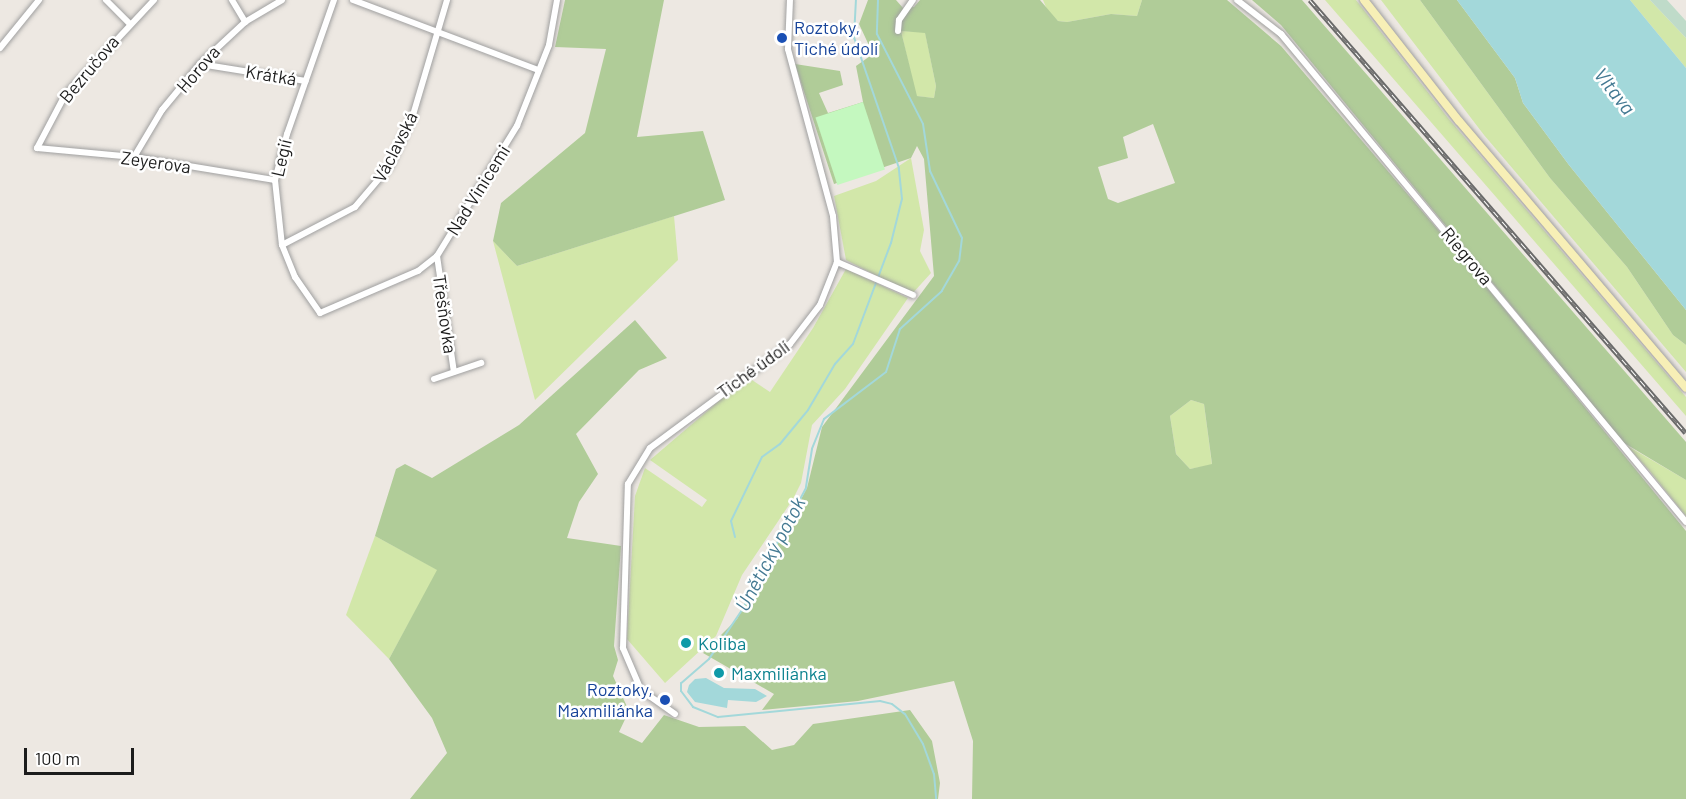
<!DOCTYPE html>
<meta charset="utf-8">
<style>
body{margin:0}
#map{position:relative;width:1686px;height:799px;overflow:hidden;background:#ede8e2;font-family:Barlow,sans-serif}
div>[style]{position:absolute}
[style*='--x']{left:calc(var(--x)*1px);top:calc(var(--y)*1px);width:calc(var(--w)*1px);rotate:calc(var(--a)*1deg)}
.grass>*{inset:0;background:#d2e7a9}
.forest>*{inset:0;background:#b0cc98}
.wetland>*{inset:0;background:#bfdbc9}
.park>*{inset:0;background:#c4f8bf;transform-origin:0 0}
.water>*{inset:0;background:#a3d8da}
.stream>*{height:2px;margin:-1px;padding:0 1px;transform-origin:1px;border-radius:1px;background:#a3d8da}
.roads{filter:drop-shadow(0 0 2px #a0a0a0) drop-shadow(0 0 2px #a0a0a0)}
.minor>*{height:6px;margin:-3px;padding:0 3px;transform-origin:3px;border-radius:3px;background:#fff}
.secondary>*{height:8px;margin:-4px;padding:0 4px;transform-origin:4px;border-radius:4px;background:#f7efb6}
.rail>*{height:4.5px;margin-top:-2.25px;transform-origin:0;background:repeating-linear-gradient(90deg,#fff 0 7px,#6a6a6a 0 14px);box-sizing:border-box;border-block:2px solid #6a6a6a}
.dots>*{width:16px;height:16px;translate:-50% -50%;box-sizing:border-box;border:3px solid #fff;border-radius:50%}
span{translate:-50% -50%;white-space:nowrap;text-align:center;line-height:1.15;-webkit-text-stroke:5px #fff;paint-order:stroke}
.transit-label{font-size:18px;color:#164399}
.left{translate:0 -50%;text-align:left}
.right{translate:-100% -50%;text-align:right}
.street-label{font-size:18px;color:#1c1c1c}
.culture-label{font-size:18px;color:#0d838f}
.water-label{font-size:20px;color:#437992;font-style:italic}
.scale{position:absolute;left:24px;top:748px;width:110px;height:27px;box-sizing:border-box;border:3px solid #1c1c1c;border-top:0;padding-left:8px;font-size:18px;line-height:21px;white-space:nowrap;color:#1c1c1c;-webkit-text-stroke:4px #fff;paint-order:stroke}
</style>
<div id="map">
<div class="grass">
<i style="clip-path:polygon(1043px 0,1142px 0,1137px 16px,1111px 14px,1067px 22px,1058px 21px,1048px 12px)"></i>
<i style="clip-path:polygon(1325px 0,1356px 0,1448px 118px,1686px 397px,1686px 416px)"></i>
<i style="clip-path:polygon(1381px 0,1420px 0,1550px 178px,1627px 267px,1673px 335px,1686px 345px,1686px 372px,1484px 135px)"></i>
<i style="clip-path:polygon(1630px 0,1650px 0,1686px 38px,1686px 68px)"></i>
<i style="clip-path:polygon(901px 31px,925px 32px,936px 86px,934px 98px,916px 96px)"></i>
<i style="clip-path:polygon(911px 158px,924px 230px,920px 251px,931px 273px,912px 294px,846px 260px,834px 196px,876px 181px)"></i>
<i style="clip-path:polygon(674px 216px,678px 260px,535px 400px,493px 241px,517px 266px)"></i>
<i style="clip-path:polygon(846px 269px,908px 298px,845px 389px,812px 425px,801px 483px,793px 499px,742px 575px,716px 636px,665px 683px,627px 639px,635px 496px,645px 468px,702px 507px,707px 500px,650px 460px,726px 395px,752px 380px,770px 392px,813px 328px)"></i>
<i style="clip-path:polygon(1191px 400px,1204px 404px,1212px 465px,1190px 469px,1176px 454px,1170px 416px)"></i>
<i style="clip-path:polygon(1626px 445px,1686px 480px,1686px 516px,1648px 469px)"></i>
<i style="clip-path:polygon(375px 536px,438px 570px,389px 659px,346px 615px)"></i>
</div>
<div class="forest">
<i style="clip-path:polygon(565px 0,664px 0,637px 137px,703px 131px,725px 200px,517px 266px,493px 241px,501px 203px,585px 133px,606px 49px,555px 47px)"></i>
<i style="clip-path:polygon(evenodd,868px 0,896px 0,903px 8px,914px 7px,920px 0,1040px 0,1058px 21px,1067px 22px,1111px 14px,1137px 16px,1142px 0,1227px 0,1281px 46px,1475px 273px,1686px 531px,1686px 799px,972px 799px,973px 741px,954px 681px,858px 701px,762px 710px,774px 694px,703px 653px,737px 619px,807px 488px,822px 427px,934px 276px,924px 159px,917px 146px,911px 158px,834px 184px,795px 64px,840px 71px,843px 85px,819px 93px,828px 113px,863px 102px,856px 66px,873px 54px,859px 24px,868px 0,901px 31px,925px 33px,936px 86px,934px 98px,917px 96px,901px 31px,868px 0,1153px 124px,1175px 183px,1118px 203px,1108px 199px,1098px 167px,1128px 158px,1123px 137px,1153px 124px,868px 0,1191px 400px,1204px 404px,1212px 464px,1190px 469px,1176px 454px,1170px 416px,1191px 400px)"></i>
<i style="clip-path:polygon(1252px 0,1302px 0,1686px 442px,1686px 480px,1624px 443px,1281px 25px)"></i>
<i style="clip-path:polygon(1420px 0,1457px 0,1515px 78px,1523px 103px,1569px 165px,1686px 310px,1686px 345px,1673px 335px,1627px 267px,1550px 178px)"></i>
<i style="clip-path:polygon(635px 320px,667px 358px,639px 370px,576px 434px,598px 474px,579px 502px,567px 538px,621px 546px,614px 646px,618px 660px,613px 676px,629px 711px,619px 732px,642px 743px,664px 715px,699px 727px,745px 726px,772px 750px,794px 745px,813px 724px,910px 710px,932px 741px,940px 783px,938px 799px,410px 799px,447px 753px,432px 718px,389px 659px,437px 570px,375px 536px,396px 469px,405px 464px,432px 478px,519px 425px)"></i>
</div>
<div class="wetland">
<i style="clip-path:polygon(1650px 0,1667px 0,1686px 21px,1686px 38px)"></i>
</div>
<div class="park">
<i style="left:863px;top:102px;width:71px;height:50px;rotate:72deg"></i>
</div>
<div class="water">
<i style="clip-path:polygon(1457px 0,1630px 0,1686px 68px,1686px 310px,1569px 165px,1523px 103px,1515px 78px)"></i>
<i style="clip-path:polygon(706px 678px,724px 688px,755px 689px,767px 696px,756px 702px,728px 700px,727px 708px,695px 702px,687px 692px,689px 685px,695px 679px)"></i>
</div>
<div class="stream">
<i style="--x:878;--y:0;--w:34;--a:92"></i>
<i style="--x:877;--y:34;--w:101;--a:62.9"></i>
<i style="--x:923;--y:124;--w:48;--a:81.5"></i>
<i style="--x:930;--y:171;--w:74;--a:64.5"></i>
<i style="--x:962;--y:238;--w:23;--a:97"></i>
<i style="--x:959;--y:261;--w:34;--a:120"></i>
<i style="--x:942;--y:291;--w:57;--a:137.9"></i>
<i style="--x:900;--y:329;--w:45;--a:108"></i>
<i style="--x:886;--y:372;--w:78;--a:142.8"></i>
<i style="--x:824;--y:419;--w:32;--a:112"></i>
<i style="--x:812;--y:449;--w:39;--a:99"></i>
<i style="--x:806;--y:488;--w:138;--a:117.7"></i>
<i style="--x:742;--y:610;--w:59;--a:124"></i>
<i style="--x:709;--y:659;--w:37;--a:139"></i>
<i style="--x:681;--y:683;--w:8;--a:90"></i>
<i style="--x:681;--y:691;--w:20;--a:53"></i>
<i style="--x:693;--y:707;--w:27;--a:22"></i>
<i style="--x:718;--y:717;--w:163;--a:-5.6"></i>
<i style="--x:880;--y:701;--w:12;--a:14"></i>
<i style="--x:892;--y:704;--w:16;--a:38"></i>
<i style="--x:905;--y:714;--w:35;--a:59"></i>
<i style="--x:923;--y:744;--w:32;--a:70"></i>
<i style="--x:934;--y:774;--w:25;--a:85"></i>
<i style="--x:735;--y:537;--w:16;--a:-104"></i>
<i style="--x:731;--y:521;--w:71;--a:-64.2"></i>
<i style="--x:762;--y:457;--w:22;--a:-36"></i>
<i style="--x:780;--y:444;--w:44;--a:-50.5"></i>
<i style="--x:808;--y:410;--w:53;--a:-59.6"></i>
<i style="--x:835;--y:364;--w:27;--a:-48"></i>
<i style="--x:853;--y:344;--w:108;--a:-69.4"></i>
<i style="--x:891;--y:243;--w:45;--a:-76"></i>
<i style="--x:902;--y:199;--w:31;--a:-96"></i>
<i style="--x:899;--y:168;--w:139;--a:-109"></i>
<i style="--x:854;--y:37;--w:37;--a:-87"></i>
</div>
<div class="roads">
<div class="minor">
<i style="--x:106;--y:0;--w:33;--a:45"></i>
<i style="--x:154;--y:0;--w:130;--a:133.1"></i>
<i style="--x:65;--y:95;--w:60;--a:117.8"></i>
<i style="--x:37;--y:148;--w:97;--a:5.3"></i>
<i style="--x:134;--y:157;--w:143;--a:9.3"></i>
<i style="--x:232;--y:0;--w:26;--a:59"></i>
<i style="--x:334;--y:0;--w:142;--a:109.3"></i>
<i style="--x:287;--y:134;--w:48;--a:104.6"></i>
<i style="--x:275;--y:180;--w:65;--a:83.9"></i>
<i style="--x:282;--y:245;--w:35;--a:68"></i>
<i style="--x:295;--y:277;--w:44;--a:55.2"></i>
<i style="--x:320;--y:313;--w:107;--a:-23.2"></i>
<i style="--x:418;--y:271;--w:24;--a:-38"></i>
<i style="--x:437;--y:256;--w:153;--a:-58.4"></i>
<i style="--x:517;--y:126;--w:87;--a:-68.4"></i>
<i style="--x:549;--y:45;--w:46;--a:-79.9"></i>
<i style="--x:353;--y:0;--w:198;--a:20.7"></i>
<i style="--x:1237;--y:0;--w:56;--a:37.7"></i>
<i style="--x:1281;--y:34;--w:634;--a:50.31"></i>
<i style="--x:898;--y:31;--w:11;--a:-85"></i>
<i style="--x:899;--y:20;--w:24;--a:-55"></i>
<i style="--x:0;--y:48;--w:62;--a:-50.9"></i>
<i style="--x:200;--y:64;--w:107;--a:9.1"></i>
<i style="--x:134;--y:157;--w:55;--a:-59.2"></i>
<i style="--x:162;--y:110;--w:60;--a:-50.4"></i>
<i style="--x:200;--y:64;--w:62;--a:-43"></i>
<i style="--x:245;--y:22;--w:43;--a:-30.7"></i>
<i style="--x:282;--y:245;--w:82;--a:-27.5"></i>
<i style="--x:355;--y:207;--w:52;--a:-49.6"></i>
<i style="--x:389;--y:167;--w:57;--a:-65.2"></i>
<i style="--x:413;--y:115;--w:120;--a:-73.5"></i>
<i style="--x:437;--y:256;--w:117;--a:81.7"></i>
<i style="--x:837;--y:262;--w:83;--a:23.5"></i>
<i style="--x:434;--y:379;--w:50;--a:-18.8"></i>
<i style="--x:675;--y:714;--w:42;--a:-144.8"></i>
<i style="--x:641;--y:690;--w:46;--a:-113.2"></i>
<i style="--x:623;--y:648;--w:164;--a:-88.3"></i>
<i style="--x:628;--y:484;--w:42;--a:-58.6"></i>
<i style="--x:650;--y:448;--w:174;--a:-36.6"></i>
<i style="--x:790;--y:344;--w:49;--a:-52.4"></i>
<i style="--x:820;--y:305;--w:46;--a:-68.4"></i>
<i style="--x:837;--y:262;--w:46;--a:-95"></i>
<i style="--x:833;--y:216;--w:173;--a:-105.1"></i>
<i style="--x:788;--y:49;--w:49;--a:-87.7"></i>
</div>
<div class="secondary">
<i style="--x:1364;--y:0;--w:154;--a:51.9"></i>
<i style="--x:1459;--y:121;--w:350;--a:49.6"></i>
</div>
</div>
<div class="rail">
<i style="--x:1310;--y:0;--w:573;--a:49.03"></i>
</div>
<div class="dots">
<i style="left:782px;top:38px;background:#1a4fb4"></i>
<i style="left:686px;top:643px;background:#0f9aa8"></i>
<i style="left:719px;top:673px;background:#0f9aa8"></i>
<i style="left:665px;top:700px;background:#1a4fb4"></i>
</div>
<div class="transit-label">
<span class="left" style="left:794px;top:38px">Roztoky,<br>Tiché údolí</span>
<span class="right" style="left:653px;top:700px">Roztoky,<br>Maxmiliánka</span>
</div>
<div class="street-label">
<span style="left:89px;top:69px;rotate:-50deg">Bezručova</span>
<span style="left:198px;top:69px;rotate:-49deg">Horova</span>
<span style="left:271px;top:75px;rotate:9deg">Krátká</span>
<span style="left:395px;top:147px;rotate:-63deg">Václavská</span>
<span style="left:281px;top:158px;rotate:-77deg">Legií</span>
<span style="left:156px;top:162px;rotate:8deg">Zeyerova</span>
<span style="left:478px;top:190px;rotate:-58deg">Nad Vinicemi</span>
<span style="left:1467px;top:256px;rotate:50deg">Riegrova</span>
<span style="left:445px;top:314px;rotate:82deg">Třešňovka</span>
<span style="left:753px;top:369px;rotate:-36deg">Tiché údolí</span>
</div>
<div class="culture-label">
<span class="left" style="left:698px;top:643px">Koliba</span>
<span class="left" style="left:731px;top:673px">Maxmiliánka</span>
</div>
<div class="water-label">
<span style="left:1615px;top:91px;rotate:52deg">Vltava</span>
<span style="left:770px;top:554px;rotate:-62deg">Únětický potok</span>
</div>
<div class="scale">100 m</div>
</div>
